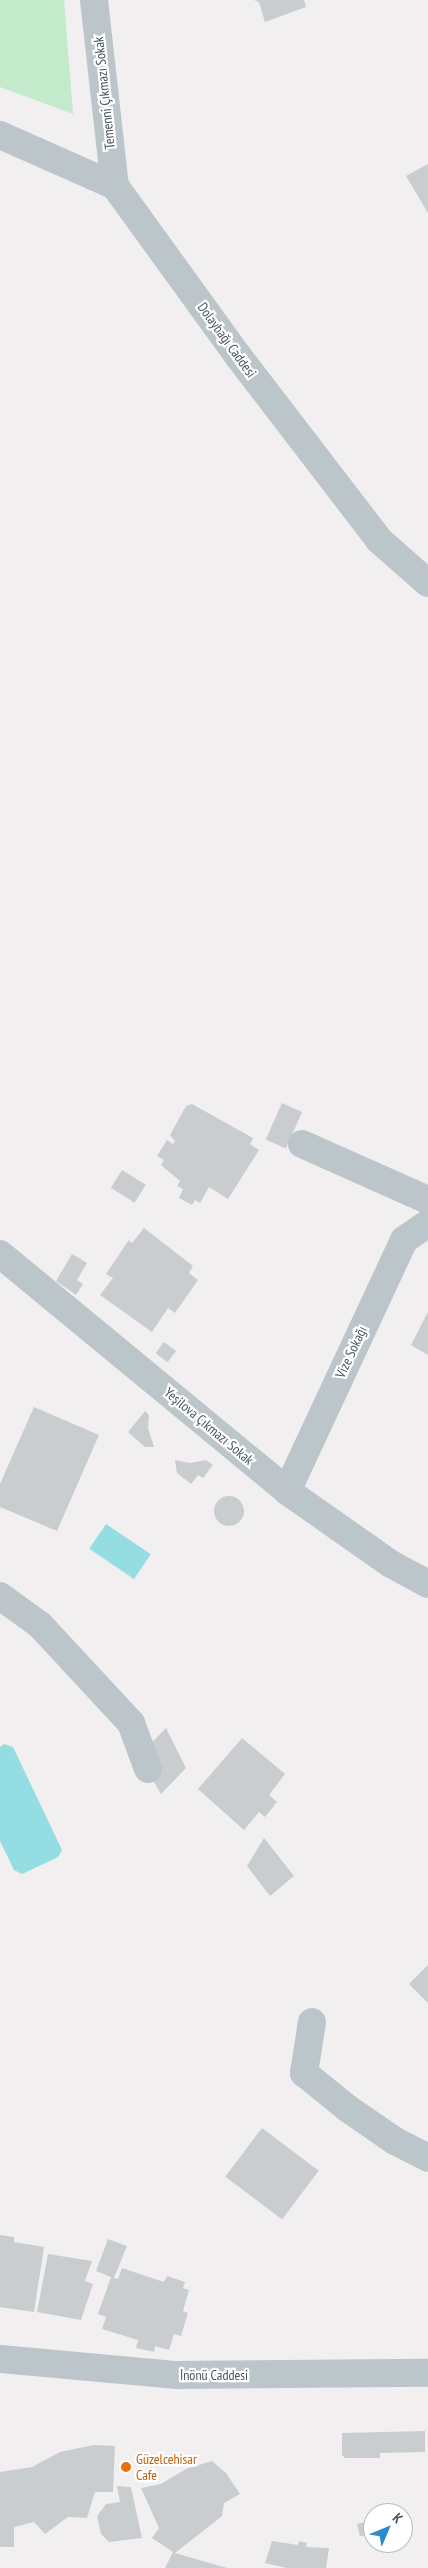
<!DOCTYPE html>
<meta charset="utf-8">
<style>
body{margin:0}
#map{position:relative;width:428px;height:2568px;overflow:hidden;background:#f1efef;font-family:"PT Sans Narrow",sans-serif}
div>[style]{position:absolute}
[style*='--x']{left:calc(var(--x)*1px);top:calc(var(--y)*1px);width:calc(var(--w)*1px);rotate:calc(var(--a)*1deg)}
.green>*{inset:0;background:#c2eacb}
.water>*{inset:0;background:#94dee3;transform-origin:0 0}
.building>*{inset:0;background:#c9cdd0;transform-origin:0 0}
.round{border-radius:50%}
.minor>*{height:28px;margin:-14px;padding:0 14px;transform-origin:14px;border-radius:14px;background:#bcc5ca}
.dots>*{width:14px;height:14px;translate:-50% -50%;box-sizing:border-box;border:2px solid #fff;border-radius:50%}
span{translate:-50% -50%;white-space:nowrap;text-align:center;line-height:1.15;-webkit-text-stroke:4.5px #fff;paint-order:stroke}
.street-label{font-size:14px;color:#49555a}
.food-label{font-size:14px;color:#c56008}
.left{translate:0 -50%;text-align:left}
.north{position:absolute;left:363px;top:2503px;width:50px;height:50px;box-sizing:border-box;background:#fff;border:1px solid #b6bbbd;border-radius:50%;rotate:45deg;font-size:14px;font-weight:700;line-height:20px;text-align:center;color:#49555a}
.north::after{content:'';display:block;margin:auto;width:18px;height:22px;background:#2c8bce;clip-path:polygon(50% 0,100% 100%,50% 72%,0 100%)}
</style>
<div id="map">
<div class="green">
<i style="clip-path:polygon(0 0,64px 0,73px 114px,0 87px)"></i>
</div>
<div class="water">
<i style="left:106px;top:1524px;width:54px;height:30px;rotate:34deg"></i>
<i style="clip-path:polygon(4px 1744px,13px 1747px,62px 1850px,58px 1857px,22px 1874px,14px 1870px,0 1841px,0 1747px)"></i>
</div>
<div class="building">
<i style="clip-path:polygon(254px 0,304px 0,306px 7px,265px 22px,259px 2px)"></i>
<i style="clip-path:polygon(428px 164px,428px 213px,406px 176px)"></i>
<i style="left:282px;top:1103px;width:22px;height:40px;rotate:24deg"></i>
<i style="clip-path:polygon(192px 1104px,253px 1138px,250px 1144px,259px 1150px,228px 1199px,209px 1187px,200px 1203px,195px 1200px,192px 1205px,179px 1198px,183px 1189px,177px 1186px,180px 1181px,161px 1165px,164px 1160px,157px 1156px,167px 1140px,173px 1144px,175px 1141px,170px 1135px,186px 1106px)"></i>
<i style="left:122px;top:1170px;width:28px;height:21px;rotate:32deg"></i>
<i style="clip-path:polygon(144px 1228px,193px 1266px,189px 1273px,198px 1280px,175px 1313px,168px 1308px,152px 1332px,100px 1295px,113px 1278px,106px 1274px,129px 1240px,132px 1243px)"></i>
<i style="clip-path:polygon(72px 1254px,87px 1263px,77px 1280px,83px 1284px,76px 1295px,56px 1281px)"></i>
<i style="clip-path:polygon(428px 1312px,428px 1355px,411px 1345px)"></i>
<i style="left:164px;top:1342px;width:15px;height:14px;rotate:37deg"></i>
<i style="clip-path:polygon(34px 1407px,99px 1435px,57px 1531px,0 1507px,0 1484px)"></i>
<i style="clip-path:polygon(145px 1411px,149px 1415px,148px 1428px,154px 1447px,145px 1447px,128px 1432px)"></i>
<i style="clip-path:polygon(175px 1460px,190px 1463px,206px 1460px,213px 1465px,203px 1478px,198px 1475px,191px 1484px,177px 1473px)"></i>
<i class="round" style="left:214px;top:1496px;width:30px;height:30px"></i>
<i style="clip-path:polygon(166px 1728px,186px 1768px,161px 1794px,139px 1756px)"></i>
<i style="clip-path:polygon(242px 1738px,285px 1774px,269px 1795px,277px 1802px,265px 1817px,259px 1812px,244px 1830px,198px 1789px)"></i>
<i style="clip-path:polygon(264px 1838px,294px 1876px,270px 1896px,247px 1866px)"></i>
<i style="clip-path:polygon(428px 1965px,428px 2003px,409px 1984px)"></i>
<i style="left:262px;top:2128px;width:71px;height:61px;rotate:37deg"></i>
<i style="clip-path:polygon(0 2235px,14px 2237px,14px 2242px,44px 2247px,34px 2312px,0 2307px)"></i>
<i style="clip-path:polygon(108px 2239px,127px 2246px,114px 2278px,118px 2279px,122px 2268px,164px 2282px,167px 2276px,185px 2282px,183px 2288px,189px 2290px,183px 2311px,188px 2313px,181px 2336px,174px 2334px,169px 2350px,155px 2346px,154px 2352px,136px 2348px,138px 2340px,102px 2329px,106px 2317px,98px 2314px,111px 2277px,96px 2271px)"></i>
<i style="clip-path:polygon(48px 2254px,92px 2261px,85px 2281px,93px 2284px,81px 2320px,37px 2312px)"></i>
<i style="clip-path:polygon(425px 2431px,425px 2452px,380px 2453px,380px 2458px,345px 2458px,342px 2455px,342px 2433px)"></i>
<i style="clip-path:polygon(94px 2445px,115px 2446px,113px 2492px,95px 2492px,87px 2518px,68px 2517px,45px 2534px,34px 2522px,14px 2527px,14px 2547px,0 2547px,0 2472px,32px 2467px,60px 2452px)"></i>
<i style="clip-path:polygon(212px 2461px,226px 2473px,240px 2494px,224px 2503px,222px 2516px,175px 2553px,227px 2568px,165px 2568px,173px 2552px,152px 2538px,159px 2528px,141px 2488px,161px 2484px,186px 2469px)"></i>
<i style="clip-path:polygon(117px 2486px,131px 2487px,142px 2538px,109px 2542px,101px 2534px,97px 2516px,106px 2504px,120px 2502px)"></i>
<i style="clip-path:polygon(373px 2520px,373px 2535px,360px 2536px,357px 2524px)"></i>
<i style="clip-path:polygon(272px 2541px,298px 2545px,299px 2541px,307px 2543px,306px 2547px,329px 2548px,326px 2568px,287px 2568px,265px 2563px)"></i>
</div>
<div class="minor">
<i style="--x:94;--y:0;--w:187;--a:83.6"></i>
<i style="--x:0;--y:135;--w:126;--a:23.9"></i>
<i style="--x:115;--y:186;--w:210;--a:54.1"></i>
<i style="--x:238;--y:356;--w:232;--a:52.5"></i>
<i style="--x:379;--y:540;--w:65;--a:41.3"></i>
<i style="--x:302;--y:1144;--w:138;--a:24"></i>
<i style="--x:0;--y:1254;--w:372;--a:39.5"></i>
<i style="--x:287;--y:1491;--w:127;--a:35.1"></i>
<i style="--x:391;--y:1564;--w:42;--a:28.4"></i>
<i style="--x:287;--y:1491;--w:277;--a:-65"></i>
<i style="--x:404;--y:1240;--w:29;--a:-35"></i>
<i style="--x:0;--y:1596;--w:49;--a:35.9"></i>
<i style="--x:40;--y:1625;--w:134;--a:47.1"></i>
<i style="--x:131;--y:1723;--w:49;--a:69.7"></i>
<i style="--x:312;--y:2022;--w:52;--a:98.9"></i>
<i style="--x:304;--y:2073;--w:55;--a:39.1"></i>
<i style="--x:347;--y:2108;--w:58;--a:34.5"></i>
<i style="--x:395;--y:2141;--w:37;--a:27"></i>
<i style="--x:0;--y:2359;--w:178;--a:5.2"></i>
<i style="--x:177;--y:2375;--w:251;--a:-0.5"></i>
</div>
<div class="dots">
<i style="left:126px;top:2467px;background:#e8710a"></i>
</div>
<div class="street-label">
<span style="left:104px;top:93px;rotate:-96deg">Temenni Çıkmazı Sokak</span>
<span style="left:227px;top:340px;rotate:54deg">Dolaybağı Caddesi</span>
<span style="left:351px;top:1352px;rotate:-65deg">Vize Sokağı</span>
<span style="left:209px;top:1426px;rotate:40deg">Yeşilova Çıkmazı Sokak</span>
<span style="left:214px;top:2375px">İnönü Caddesi</span>
</div>
<div class="food-label">
<span class="left" style="left:136px;top:2467px">Güzelcehisar<br>Cafe</span>
</div>
<div class="north">K</div>
</div>
